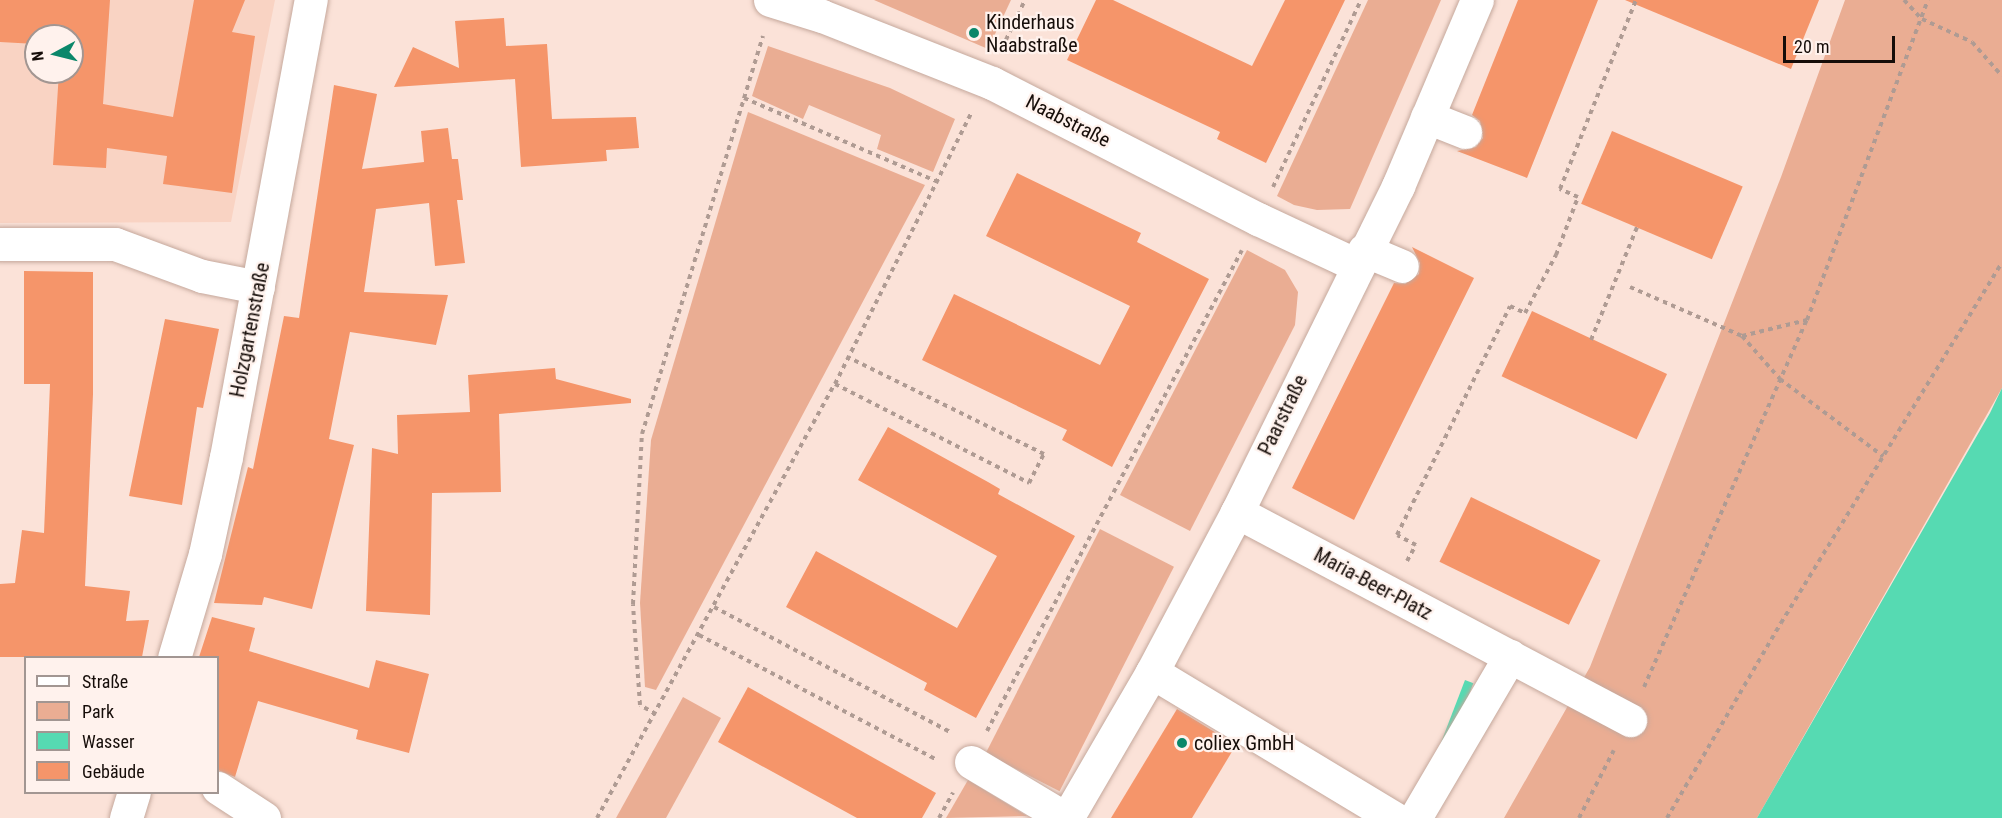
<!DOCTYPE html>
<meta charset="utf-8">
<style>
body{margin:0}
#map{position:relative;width:2002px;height:818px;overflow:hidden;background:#fbe2d8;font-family:"Roboto Condensed",sans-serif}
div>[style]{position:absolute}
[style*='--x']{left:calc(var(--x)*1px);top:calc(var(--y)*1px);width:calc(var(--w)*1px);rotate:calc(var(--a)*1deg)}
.built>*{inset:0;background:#f9d3c3}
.green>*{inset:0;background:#eaad93;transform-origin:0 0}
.water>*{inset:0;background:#56dab2;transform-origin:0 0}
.building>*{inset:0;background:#f5956a;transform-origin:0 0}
.path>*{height:4px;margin-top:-2px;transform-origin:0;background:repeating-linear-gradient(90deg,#af9b93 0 4.5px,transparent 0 9px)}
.roads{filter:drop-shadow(0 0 2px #c5a89c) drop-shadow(0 0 2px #c5a89c)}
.minor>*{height:33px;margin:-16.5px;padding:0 16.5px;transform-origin:16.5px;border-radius:16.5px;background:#fff}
.dots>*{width:16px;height:16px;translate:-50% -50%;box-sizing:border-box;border:3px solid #fff2ed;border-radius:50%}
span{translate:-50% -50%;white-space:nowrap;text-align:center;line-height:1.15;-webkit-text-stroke:4.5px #fff2ed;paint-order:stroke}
.poi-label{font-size:20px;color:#160d09}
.left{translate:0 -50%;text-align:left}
.street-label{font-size:20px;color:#160d09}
.legend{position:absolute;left:24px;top:656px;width:195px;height:138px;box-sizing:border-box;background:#fff2ed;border:2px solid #a29692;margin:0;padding:8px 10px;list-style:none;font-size:18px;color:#160d09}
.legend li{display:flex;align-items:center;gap:12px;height:30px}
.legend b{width:30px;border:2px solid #a29692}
.north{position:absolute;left:24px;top:24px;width:60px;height:60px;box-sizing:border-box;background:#fff2ed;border:2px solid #a29692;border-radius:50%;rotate:263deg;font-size:16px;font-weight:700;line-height:24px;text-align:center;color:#160d09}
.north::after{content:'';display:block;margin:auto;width:21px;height:27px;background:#0b876a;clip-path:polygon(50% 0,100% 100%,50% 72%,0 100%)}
.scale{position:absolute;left:1783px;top:36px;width:112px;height:27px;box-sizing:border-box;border:3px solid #160d09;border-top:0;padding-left:8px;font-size:18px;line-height:21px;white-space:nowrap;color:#160d09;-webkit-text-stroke:4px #fff2ed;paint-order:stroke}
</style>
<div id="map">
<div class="built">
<i style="clip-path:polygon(evenodd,0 0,275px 0,231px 222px,0 223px,0 0,36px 36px,72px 36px,72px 72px,36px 72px,36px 36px)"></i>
</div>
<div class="green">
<i style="clip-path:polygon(874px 0,1011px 0,988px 49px)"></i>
<i style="clip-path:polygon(1368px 0,1441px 0,1350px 209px,1317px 210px,1294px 205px,1277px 196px)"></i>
<i style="clip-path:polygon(1845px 0,2002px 0,2002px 388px,1757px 818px,1504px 818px,1590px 667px,1781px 177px)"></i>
<i style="clip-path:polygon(768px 46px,890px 88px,955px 119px,933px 172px,877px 149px,881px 135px,809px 105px,803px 119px,752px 96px)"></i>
<i style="clip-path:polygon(748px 112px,925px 185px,656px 690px,645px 687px,640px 603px,651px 440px)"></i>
<i style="clip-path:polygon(1247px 250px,1285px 270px,1298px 292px,1295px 325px,1190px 531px,1120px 495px)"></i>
<i style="left:1100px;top:529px;width:83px;height:252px;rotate:27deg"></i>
<i style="clip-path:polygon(683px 697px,721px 718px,666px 818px,616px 818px)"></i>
<i style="clip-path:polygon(968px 780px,1027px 816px,946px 818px)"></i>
</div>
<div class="water">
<i style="clip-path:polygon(2002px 388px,2002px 818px,1757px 818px,1990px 413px)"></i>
<i style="left:1465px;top:680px;width:9px;height:116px;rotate:21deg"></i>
</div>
<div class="building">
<i style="clip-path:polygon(0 0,110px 0,103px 104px,173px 117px,194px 0,245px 0,232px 32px,255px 36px,232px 193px,163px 184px,167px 156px,107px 148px,106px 168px,53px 165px,59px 72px,72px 72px,72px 36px,36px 36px,36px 44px,0 42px)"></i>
<i style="clip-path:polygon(1096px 0,1113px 0,1252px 66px,1285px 0,1345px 0,1266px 163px,1217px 139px,1220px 132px,1067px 60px)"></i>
<i style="clip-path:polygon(1518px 0,1598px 0,1527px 178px,1457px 151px,1476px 147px,1483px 138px,1480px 121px,1472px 115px)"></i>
<i style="clip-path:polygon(1625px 0,1819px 0,1791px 69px)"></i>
<i style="clip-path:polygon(504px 18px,506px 46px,547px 44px,552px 119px,636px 117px,639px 148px,606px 150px,607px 161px,521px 167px,515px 79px,394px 87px,413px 47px,459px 68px,455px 21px)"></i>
<i style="clip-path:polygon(334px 85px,377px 94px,362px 169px,424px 162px,421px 131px,448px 128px,452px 159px,458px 159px,463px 200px,457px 200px,465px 263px,435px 266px,429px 203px,376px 209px,364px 292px,448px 295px,436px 345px,350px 332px,329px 439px,354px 445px,312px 609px,264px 597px,262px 605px,214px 603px,248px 467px,253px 469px,284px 316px,299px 318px)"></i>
<i style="left:1612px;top:131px;width:142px;height:79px;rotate:23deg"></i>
<i style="clip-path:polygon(1017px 173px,1141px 233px,1137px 242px,1209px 279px,1112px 467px,1062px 440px,1067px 430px,922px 360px,954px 294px,1100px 365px,1130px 306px,986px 236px)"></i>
<i style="clip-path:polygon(1412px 247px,1474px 278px,1354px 520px,1292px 488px,1394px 283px,1405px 284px,1419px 274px,1420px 263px)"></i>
<i style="clip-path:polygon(24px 271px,93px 272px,93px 394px,85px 586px,130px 591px,126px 621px,149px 620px,142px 657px,0 657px,0 584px,15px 583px,22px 530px,44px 533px,50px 384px,24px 384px)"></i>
<i style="left:1532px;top:311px;width:149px;height:72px;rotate:25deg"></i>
<i style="clip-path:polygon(165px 319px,219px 329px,203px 408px,197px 407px,182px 505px,129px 496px)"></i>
<i style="clip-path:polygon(555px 368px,556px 379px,631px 399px,631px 403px,499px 414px,501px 492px,432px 493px,430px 615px,366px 611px,372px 448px,398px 454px,397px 415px,470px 412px,468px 375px)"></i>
<i style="clip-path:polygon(888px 427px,988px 482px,1000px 489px,998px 494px,1075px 536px,976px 718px,924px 690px,927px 683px,786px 607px,816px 551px,957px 628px,997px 556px,858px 480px)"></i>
<i style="left:1471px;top:497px;width:144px;height:72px;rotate:26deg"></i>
<i style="clip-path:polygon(212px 617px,255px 628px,249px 651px,369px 688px,376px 660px,429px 674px,409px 753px,356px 739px,358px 730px,258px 701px,235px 777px,218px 770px,218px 657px,199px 657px)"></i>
<i style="clip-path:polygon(748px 687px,936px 793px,922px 818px,857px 818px,718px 742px)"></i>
<i style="clip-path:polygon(1177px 709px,1236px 745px,1192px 818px,1111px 818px)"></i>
</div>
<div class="path">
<i style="--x:1904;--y:0;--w:26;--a:47"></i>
<i style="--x:1922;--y:19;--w:55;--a:24.7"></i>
<i style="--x:1972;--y:42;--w:45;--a:48.6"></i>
<i style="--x:1002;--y:48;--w:53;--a:-64.4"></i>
<i style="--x:744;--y:98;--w:214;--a:23.4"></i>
<i style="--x:1273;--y:187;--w:207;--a:-64.8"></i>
<i style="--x:1630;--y:287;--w:122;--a:23.6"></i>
<i style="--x:1742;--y:336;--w:57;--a:48.5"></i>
<i style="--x:1780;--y:379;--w:129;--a:36.8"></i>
<i style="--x:1742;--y:336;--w:67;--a:-13.8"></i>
<i style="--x:1591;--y:340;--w:122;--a:-67.8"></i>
<i style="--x:835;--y:384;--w:218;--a:27"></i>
<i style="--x:1029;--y:483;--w:33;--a:-63"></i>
<i style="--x:1044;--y:454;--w:219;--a:-153.7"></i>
<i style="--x:1407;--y:561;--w:18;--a:-61"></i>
<i style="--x:1416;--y:545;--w:21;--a:-152"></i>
<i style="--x:1397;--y:535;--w:255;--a:-63.7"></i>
<i style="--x:1510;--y:306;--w:17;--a:25"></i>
<i style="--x:1525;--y:313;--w:66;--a:-61.9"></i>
<i style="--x:1556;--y:255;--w:62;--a:-69.2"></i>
<i style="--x:1578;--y:197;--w:20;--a:-156"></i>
<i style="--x:1560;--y:189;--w:204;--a:-68.1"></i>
<i style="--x:714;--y:607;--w:269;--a:27.9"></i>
<i style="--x:699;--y:635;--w:269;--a:27.7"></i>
<i style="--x:1644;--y:687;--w:402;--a:-66.1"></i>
<i style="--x:1807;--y:320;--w:342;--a:-69.3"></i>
<i style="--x:656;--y:714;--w:18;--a:-151"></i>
<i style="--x:640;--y:705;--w:101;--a:-94"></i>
<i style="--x:633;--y:604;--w:170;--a:-87"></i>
<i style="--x:642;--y:434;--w:416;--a:-73.1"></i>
<i style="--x:987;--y:731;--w:544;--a:-62.07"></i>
<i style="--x:597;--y:818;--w:495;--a:-61.3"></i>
<i style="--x:835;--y:384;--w:302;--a:-63.3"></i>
<i style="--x:939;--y:818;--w:29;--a:-61"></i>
<i style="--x:1579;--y:818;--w:76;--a:-62.8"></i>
<i style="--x:1667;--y:818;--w:226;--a:-59.7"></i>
<i style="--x:1781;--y:623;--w:422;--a:-58.5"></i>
</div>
<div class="roads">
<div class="minor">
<i style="--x:770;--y:0;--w:54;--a:17.1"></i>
<i style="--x:822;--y:16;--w:183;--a:21.5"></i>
<i style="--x:992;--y:83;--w:299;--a:27.1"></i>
<i style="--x:1258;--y:219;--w:108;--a:25.1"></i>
<i style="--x:1427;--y:117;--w:41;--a:21.5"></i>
<i style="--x:0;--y:244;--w:115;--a:0"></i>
<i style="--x:115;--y:244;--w:93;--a:20.2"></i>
<i style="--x:202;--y:276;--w:57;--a:11.1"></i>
<i style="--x:1364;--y:250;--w:41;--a:22.8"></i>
<i style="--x:1237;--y:512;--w:445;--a:27.9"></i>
<i style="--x:174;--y:658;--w:109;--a:-73.4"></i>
<i style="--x:205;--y:554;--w:99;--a:-77.8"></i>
<i style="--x:226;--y:457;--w:465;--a:-79.5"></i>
<i style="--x:1152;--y:672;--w:283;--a:31.1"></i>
<i style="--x:971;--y:762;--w:109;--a:30.8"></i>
<i style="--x:218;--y:788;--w:55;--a:33.1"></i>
<i style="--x:126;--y:818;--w:27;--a:-73"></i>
<i style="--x:1067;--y:818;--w:169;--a:-59.8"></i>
<i style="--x:1152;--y:672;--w:181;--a:-62"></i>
<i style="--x:1237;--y:512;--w:364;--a:-63.7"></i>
<i style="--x:1398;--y:186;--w:202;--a:-67"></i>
<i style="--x:1415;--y:818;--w:188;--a:-59.6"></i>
</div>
</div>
<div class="dots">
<i style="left:974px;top:33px;background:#0b876a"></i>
<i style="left:1182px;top:743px;background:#0b876a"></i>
</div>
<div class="poi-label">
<span class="left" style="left:986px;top:34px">Kinderhaus<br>Naabstraße</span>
<span class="left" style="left:1194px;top:743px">coliex GmbH</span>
</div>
<div class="street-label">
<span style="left:1068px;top:121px;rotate:27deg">Naabstraße</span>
<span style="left:250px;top:330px;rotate:-79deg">Holzgartenstraße</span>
<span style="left:1283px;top:415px;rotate:-64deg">Paarstraße</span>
<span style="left:1373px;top:584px;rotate:28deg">Maria-Beer-Platz</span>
</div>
<ul class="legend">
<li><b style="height:8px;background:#fff"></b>Straße</li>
<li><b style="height:16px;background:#eaad93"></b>Park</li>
<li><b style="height:16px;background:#56dab2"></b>Wasser</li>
<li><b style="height:16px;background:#f5956a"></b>Gebäude</li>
</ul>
<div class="north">N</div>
<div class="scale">20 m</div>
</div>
